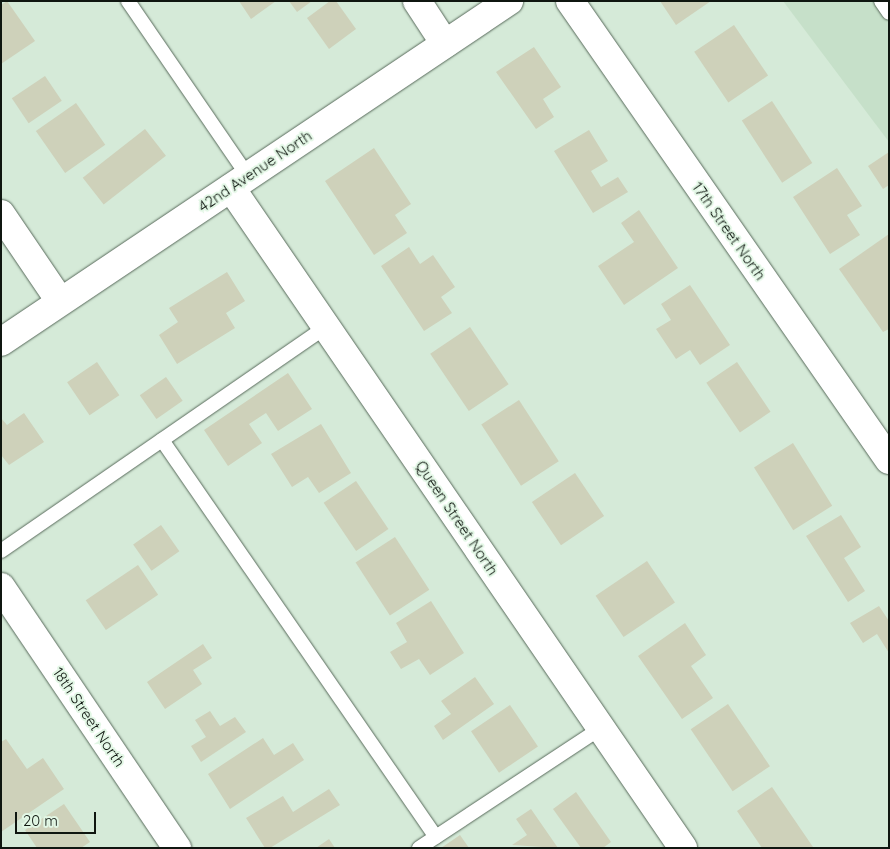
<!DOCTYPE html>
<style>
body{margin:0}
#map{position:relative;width:890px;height:849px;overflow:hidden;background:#d5ead8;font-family:Quicksand,sans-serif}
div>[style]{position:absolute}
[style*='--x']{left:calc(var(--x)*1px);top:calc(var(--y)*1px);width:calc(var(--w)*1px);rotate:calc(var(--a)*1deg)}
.built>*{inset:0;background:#c6e0c9}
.building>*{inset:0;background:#ced1ba;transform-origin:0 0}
.roads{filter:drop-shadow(0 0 1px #586a5b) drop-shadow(0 0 1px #586a5b)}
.service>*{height:14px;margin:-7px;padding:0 7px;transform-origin:7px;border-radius:7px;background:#fff}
.minor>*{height:28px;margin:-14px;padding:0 14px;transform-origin:14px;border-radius:14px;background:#fff}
span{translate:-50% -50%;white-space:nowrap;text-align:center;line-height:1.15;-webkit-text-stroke:4px #e2f7e5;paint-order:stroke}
.street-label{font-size:15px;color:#0f1610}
.frame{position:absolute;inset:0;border:2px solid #0f1610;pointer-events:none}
.scale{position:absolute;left:15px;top:812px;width:81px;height:22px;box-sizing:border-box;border:2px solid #0f1610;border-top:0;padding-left:6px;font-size:15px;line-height:18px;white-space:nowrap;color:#0f1610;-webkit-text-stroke:4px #e2f7e5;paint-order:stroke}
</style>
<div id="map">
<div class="built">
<i style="clip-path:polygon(783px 1px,889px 1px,889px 142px)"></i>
</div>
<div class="building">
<i style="clip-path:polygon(7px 1px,35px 41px,1px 64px,1px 5px)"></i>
<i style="clip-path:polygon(239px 1px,276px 1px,251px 19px)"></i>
<i style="clip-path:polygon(289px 1px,312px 1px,297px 12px)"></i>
<i style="clip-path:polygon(330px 1px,336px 1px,356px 29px,329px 49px,307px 18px)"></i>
<i style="clip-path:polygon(660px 1px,711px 1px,676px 25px)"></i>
<i style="left:734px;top:25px;width:61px;height:48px;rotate:56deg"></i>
<i style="clip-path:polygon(534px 47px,561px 87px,543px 99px,554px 117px,536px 129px,496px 72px)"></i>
<i style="left:45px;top:76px;width:30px;height:40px;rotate:56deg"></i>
<i style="left:772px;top:101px;width:74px;height:36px;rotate:57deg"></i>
<i style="left:76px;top:103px;width:51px;height:49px;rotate:55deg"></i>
<i style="left:145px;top:129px;width:34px;height:79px;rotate:52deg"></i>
<i style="clip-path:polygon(589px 130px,608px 161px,591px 171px,601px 187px,618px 177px,628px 192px,593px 213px,554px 151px)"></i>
<i style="clip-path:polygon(374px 148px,411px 204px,395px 215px,407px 233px,374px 255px,325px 181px)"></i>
<i style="clip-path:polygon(889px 152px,889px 185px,883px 189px,868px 166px)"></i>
<i style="clip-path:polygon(837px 168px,862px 206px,847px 215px,860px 235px,830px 254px,793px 197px)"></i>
<i style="clip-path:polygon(639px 210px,678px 268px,624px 305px,598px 266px,634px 242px,621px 223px)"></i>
<i style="clip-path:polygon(889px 234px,889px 329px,883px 332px,839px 269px)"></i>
<i style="clip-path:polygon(409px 247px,420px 264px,433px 255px,455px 287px,441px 297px,452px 313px,424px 331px,381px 266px)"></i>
<i style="clip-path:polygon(227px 272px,245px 301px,226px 313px,235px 328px,177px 364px,159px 335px,178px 322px,169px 308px)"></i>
<i style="clip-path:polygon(690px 285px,730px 345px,700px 365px,690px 350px,676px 359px,656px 329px,671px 320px,661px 304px)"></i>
<i style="left:470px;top:327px;width:69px;height:48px;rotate:56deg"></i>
<i style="left:97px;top:362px;width:40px;height:36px;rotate:56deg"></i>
<i style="left:737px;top:362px;width:60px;height:37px;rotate:56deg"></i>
<i style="clip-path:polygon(288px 373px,312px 409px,278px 431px,266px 413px,249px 424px,262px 443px,228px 466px,204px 430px)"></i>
<i style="left:166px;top:377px;width:29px;height:32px;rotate:55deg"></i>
<i style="left:519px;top:400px;width:73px;height:45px;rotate:57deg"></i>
<i style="clip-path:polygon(24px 413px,44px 442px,9px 465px,1px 455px,1px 418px,7px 425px)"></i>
<i style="clip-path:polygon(321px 424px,351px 473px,319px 493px,308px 477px,292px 487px,271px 454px)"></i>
<i style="left:793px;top:443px;width:74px;height:46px;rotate:58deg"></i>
<i style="left:575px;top:473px;width:52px;height:52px;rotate:56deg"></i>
<i style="left:356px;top:481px;width:58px;height:39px;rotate:56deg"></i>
<i style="clip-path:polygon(841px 515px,861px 547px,844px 558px,865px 591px,848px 602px,806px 536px)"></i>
<i style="left:161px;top:525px;width:32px;height:34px;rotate:55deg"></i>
<i style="left:395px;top:537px;width:63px;height:47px;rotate:57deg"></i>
<i style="left:647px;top:561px;width:50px;height:62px;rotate:56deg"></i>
<i style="left:138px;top:565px;width:36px;height:63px;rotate:56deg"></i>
<i style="clip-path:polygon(431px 601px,464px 653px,430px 675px,419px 659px,401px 669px,390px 652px,407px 642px,396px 623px)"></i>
<i style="clip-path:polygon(879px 606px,889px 621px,889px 653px,877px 634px,863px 643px,850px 623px)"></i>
<i style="clip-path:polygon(685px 623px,706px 655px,691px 666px,713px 698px,682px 719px,638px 656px)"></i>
<i style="clip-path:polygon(203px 644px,212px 658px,193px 670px,202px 684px,165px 709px,147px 682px)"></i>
<i style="clip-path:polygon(475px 677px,494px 704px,443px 740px,434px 726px,451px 714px,441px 701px)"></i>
<i style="left:728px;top:704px;width:75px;height:45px;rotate:56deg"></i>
<i style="left:510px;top:705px;width:50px;height:47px;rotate:56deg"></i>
<i style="clip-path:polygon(210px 711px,220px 726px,235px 717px,246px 732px,201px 762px,191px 746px,206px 737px,195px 720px)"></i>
<i style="clip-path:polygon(263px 738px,274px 755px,293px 743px,304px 760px,230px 809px,208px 774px)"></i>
<i style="clip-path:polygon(6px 739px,27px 769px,43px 758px,64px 789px,1px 832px,1px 742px)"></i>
<i style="clip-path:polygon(772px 787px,813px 847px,812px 848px,762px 848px,737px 811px)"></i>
<i style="clip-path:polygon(329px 789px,340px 805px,270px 848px,265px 848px,246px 818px,283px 796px,293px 812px)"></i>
<i style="clip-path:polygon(576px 792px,611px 842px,603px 848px,581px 848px,553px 809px)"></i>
<i style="clip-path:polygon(64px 804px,90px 842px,81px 848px,37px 848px,25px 830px)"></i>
<i style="clip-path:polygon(531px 809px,558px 848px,512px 845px,527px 835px,516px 819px)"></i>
<i style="clip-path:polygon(460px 835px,469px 848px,441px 848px)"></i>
<i style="clip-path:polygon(329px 839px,335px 848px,316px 848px)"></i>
</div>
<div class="roads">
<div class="service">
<i style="--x:128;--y:1;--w:212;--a:55.6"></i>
<i style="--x:881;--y:1;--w:14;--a:56"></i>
<i style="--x:162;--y:440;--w:482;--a:55.4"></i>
<i style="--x:1;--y:551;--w:395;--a:-34.6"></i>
<i style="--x:419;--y:848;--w:218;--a:-33.4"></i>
</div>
<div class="minor">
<i style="--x:417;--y:1;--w:51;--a:56.9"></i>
<i style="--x:570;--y:1;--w:559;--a:55.2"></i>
<i style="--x:231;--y:188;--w:800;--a:55.59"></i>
<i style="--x:1;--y:214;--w:105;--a:55.9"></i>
<i style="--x:1;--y:342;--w:612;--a:-33.87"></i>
<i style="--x:1;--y:587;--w:315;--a:56"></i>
</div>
</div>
<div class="street-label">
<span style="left:255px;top:171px;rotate:-34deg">42nd Avenue North</span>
<span style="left:729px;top:231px;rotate:55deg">17th Street North</span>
<span style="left:457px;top:518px;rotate:56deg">Queen Street North</span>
<span style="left:89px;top:717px;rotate:56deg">18th Street North</span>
</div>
<div class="frame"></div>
<div class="scale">20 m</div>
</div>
